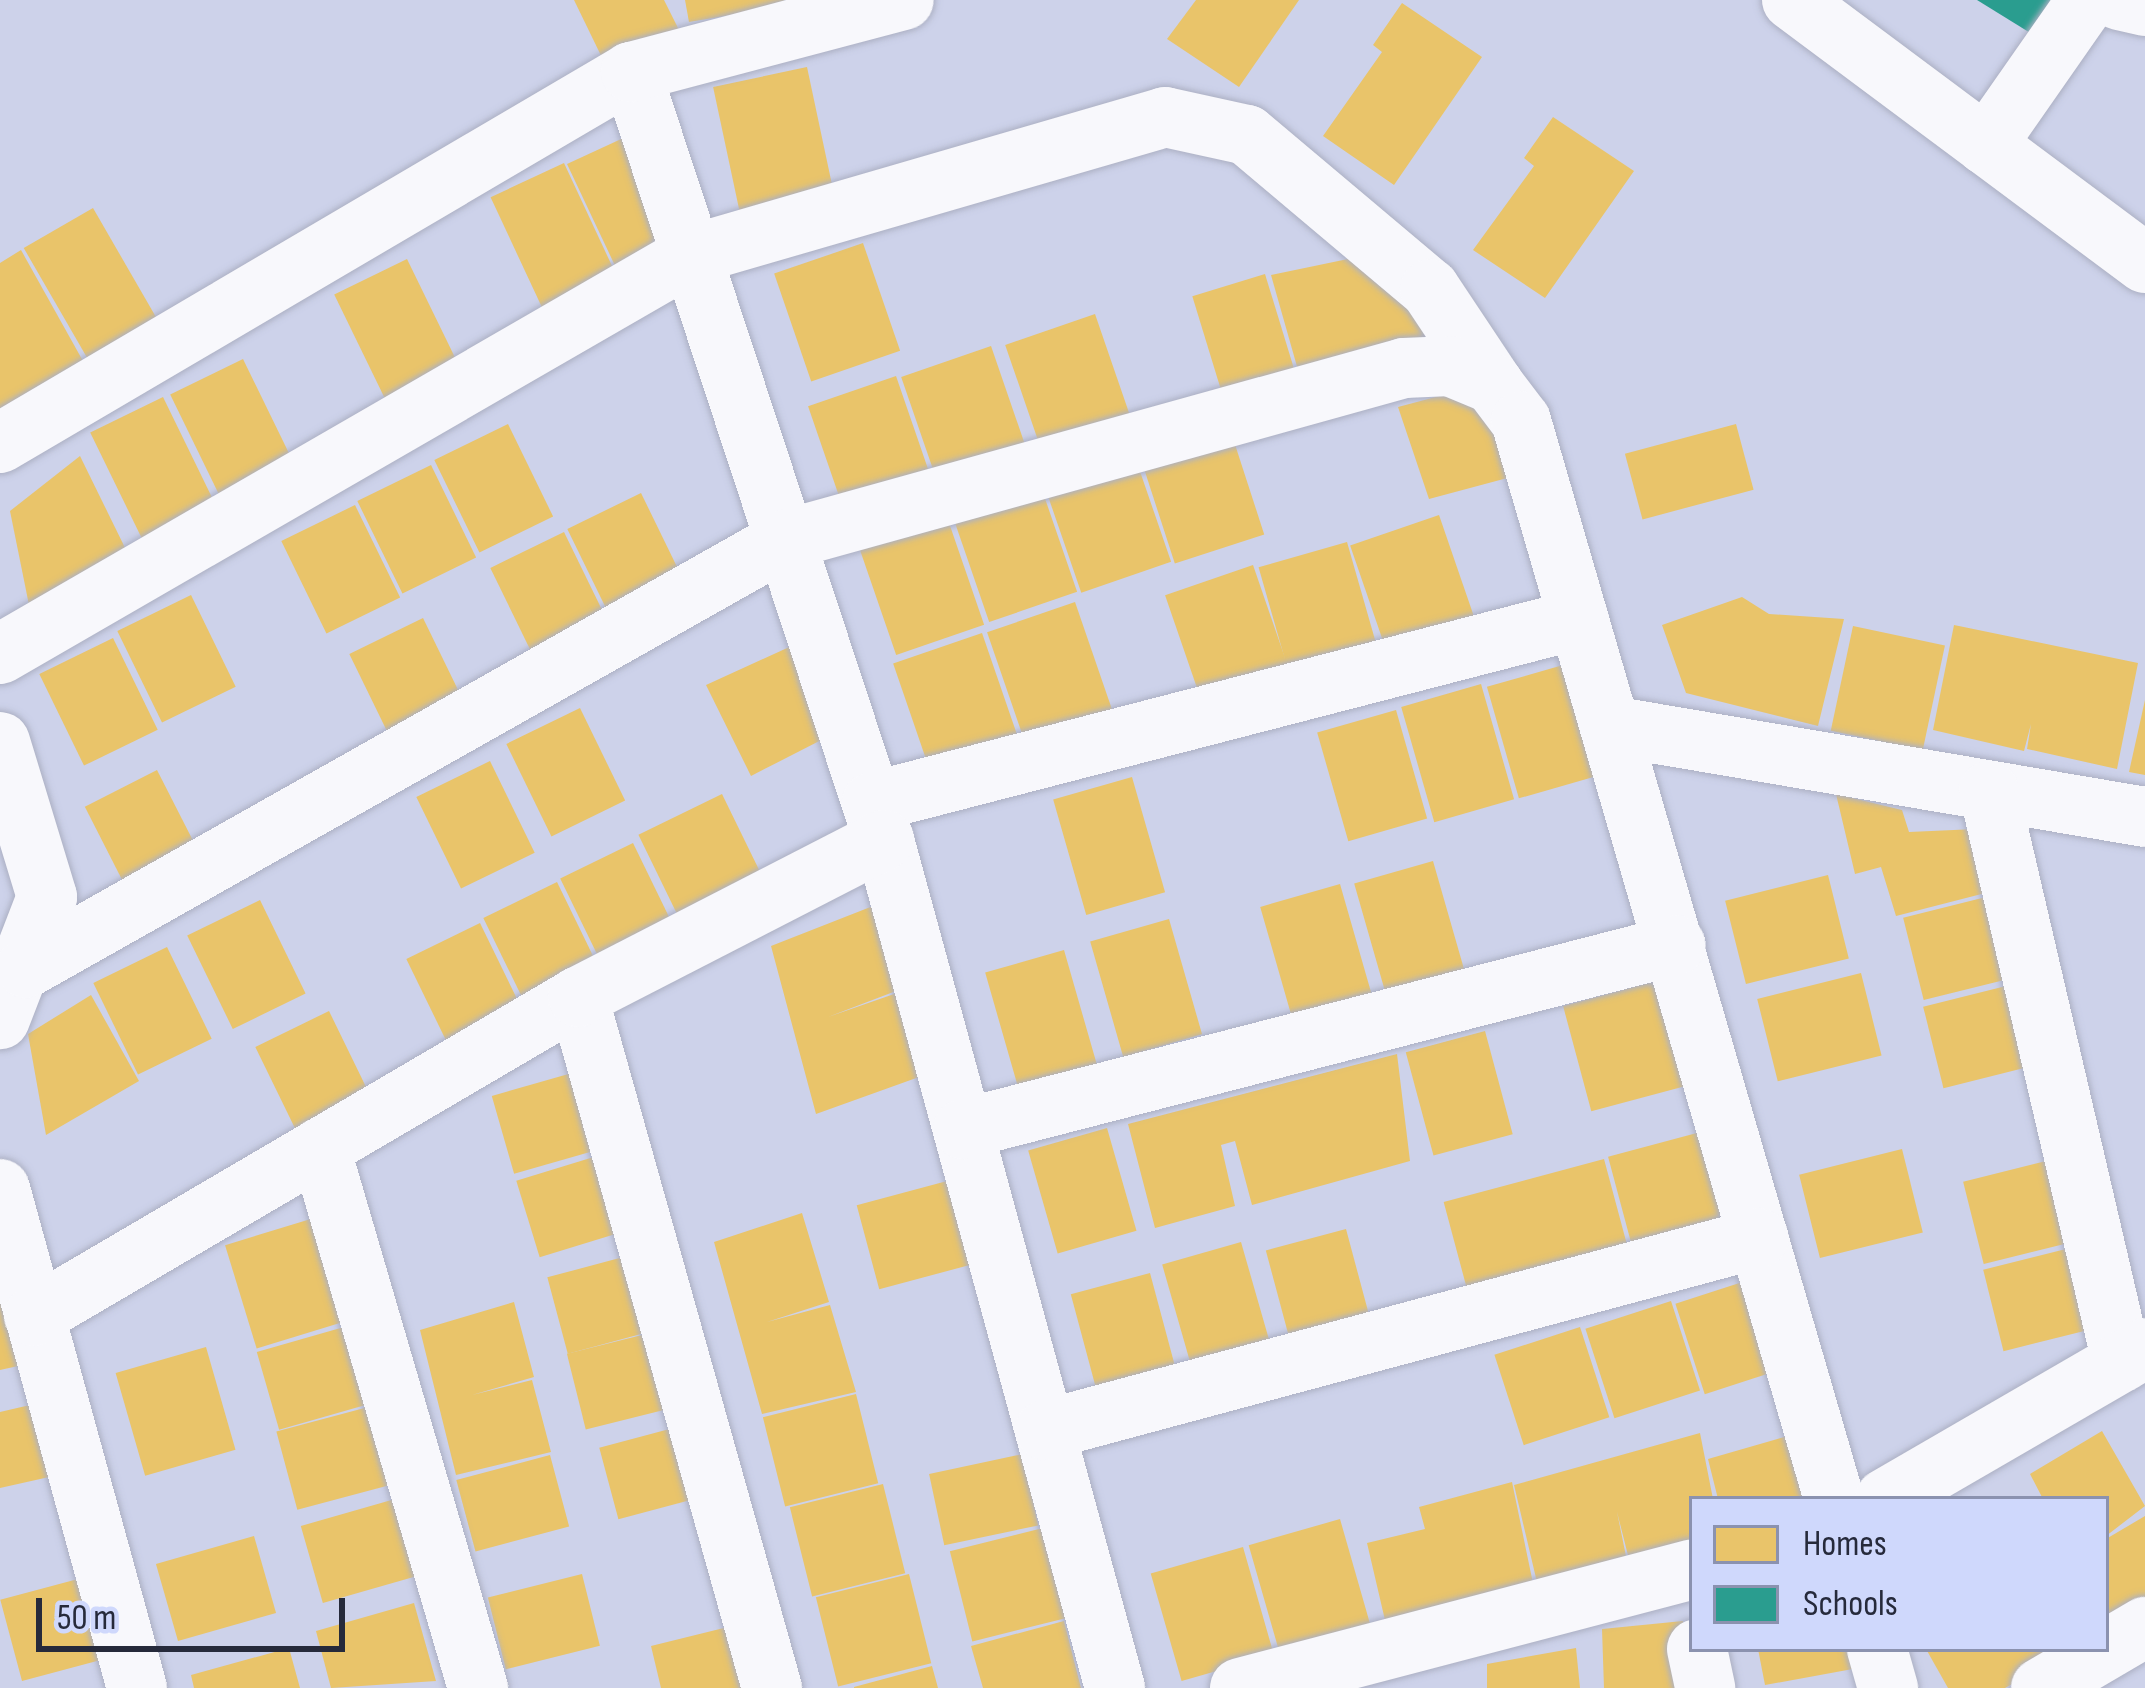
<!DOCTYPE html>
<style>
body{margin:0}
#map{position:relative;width:2145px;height:1688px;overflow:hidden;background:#cdd2ea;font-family:"Sofia Sans Condensed",sans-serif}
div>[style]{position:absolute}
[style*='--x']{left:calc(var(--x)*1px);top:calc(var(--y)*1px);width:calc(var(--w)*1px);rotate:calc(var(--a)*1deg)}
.homes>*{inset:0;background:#e9c46a;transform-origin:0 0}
.schools>*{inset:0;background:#2a9d8f}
.roads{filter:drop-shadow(0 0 3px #acb0c3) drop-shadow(0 0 3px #acb0c3)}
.minor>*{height:60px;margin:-30px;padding:0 30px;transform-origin:30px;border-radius:30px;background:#f8f8fc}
span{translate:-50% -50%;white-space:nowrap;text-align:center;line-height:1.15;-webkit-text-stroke:12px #cfd8fc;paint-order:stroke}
.legend{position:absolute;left:1689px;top:1496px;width:420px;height:156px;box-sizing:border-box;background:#cfd8fc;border:3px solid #8b92af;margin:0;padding:15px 21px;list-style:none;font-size:36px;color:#262a3b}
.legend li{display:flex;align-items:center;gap:24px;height:60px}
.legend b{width:60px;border:3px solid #8b92af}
.scale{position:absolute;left:36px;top:1598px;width:309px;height:54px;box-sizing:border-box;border:6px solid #262a3b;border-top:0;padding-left:15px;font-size:36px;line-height:42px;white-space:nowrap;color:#262a3b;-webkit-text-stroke:9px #cfd8fc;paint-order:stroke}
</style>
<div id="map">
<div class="homes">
<i style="clip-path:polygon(574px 0,664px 0,680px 32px,608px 70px)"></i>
<i style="clip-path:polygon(685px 0,784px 0,785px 6px,689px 22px)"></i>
<i style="clip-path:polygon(1196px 0,1299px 0,1239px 87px,1167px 39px)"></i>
<i style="clip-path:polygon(1402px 3px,1482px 57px,1394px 185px,1323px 136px,1382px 52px,1373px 45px)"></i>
<i style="left:807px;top:67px;width:131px;height:96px;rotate:78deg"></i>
<i style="clip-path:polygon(1553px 117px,1634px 171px,1545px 298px,1473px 250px,1534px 166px,1524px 158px)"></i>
<i style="clip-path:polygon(645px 128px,683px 241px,618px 272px,567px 164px)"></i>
<i style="left:564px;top:163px;width:127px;height:81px;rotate:65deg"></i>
<i style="left:93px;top:208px;width:138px;height:80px;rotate:60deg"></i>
<i style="left:863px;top:243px;width:114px;height:94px;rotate:71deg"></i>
<i style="clip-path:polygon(21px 250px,88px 370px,0 421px,0 263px)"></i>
<i style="clip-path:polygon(1372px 254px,1431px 337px,1298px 370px,1271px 275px)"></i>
<i style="left:407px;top:259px;width:127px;height:81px;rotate:64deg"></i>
<i style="left:1265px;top:274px;width:113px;height:76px;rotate:73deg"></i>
<i style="left:1095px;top:314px;width:115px;height:95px;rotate:71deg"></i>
<i style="left:991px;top:346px;width:114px;height:95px;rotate:71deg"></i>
<i style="left:243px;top:359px;width:126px;height:81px;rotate:64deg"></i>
<i style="left:896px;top:376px;width:114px;height:93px;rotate:71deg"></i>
<i style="clip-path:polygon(1473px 387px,1533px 471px,1429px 499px,1398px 407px)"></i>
<i style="left:163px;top:397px;width:126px;height:81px;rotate:64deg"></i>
<i style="left:508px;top:424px;width:103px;height:82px;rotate:64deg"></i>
<i style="left:1736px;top:424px;width:68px;height:115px;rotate:75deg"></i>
<i style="left:1229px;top:426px;width:114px;height:94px;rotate:72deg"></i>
<i style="left:1134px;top:454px;width:114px;height:95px;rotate:71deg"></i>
<i style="clip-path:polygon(80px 456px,131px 560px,29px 605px,10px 511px)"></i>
<i style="left:431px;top:465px;width:103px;height:82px;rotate:64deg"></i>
<i style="left:1040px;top:484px;width:114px;height:93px;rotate:71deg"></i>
<i style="left:641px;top:493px;width:102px;height:82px;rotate:64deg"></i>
<i style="left:355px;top:505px;width:103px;height:82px;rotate:64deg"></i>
<i style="left:1439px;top:515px;width:124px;height:94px;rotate:71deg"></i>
<i style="left:947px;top:517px;width:114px;height:93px;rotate:71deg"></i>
<i style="left:564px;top:532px;width:103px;height:82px;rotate:64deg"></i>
<i style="left:1347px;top:542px;width:117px;height:92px;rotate:74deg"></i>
<i style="left:1253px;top:565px;width:114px;height:93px;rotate:71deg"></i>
<i style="left:191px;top:595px;width:102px;height:82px;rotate:64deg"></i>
<i style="clip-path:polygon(1742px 597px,1769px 614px,1844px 619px,1818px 726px,1686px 693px,1662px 625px)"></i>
<i style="left:1075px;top:602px;width:114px;height:93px;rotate:71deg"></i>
<i style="left:423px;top:618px;width:102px;height:82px;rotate:64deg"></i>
<i style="clip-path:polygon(1954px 625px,2138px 663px,2117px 769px,2027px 749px,2031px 724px,2024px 751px,1933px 730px)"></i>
<i style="left:1853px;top:626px;width:94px;height:107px;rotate:12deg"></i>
<i style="left:982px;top:633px;width:113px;height:94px;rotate:71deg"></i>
<i style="left:113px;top:638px;width:102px;height:82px;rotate:64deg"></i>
<i style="clip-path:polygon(809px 638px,833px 734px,751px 776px,706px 685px)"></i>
<i style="left:1584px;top:659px;width:116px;height:101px;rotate:74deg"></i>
<i style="left:1481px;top:684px;width:120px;height:83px;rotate:74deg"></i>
<i style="clip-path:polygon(2145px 700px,2145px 775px,2129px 772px)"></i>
<i style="left:580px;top:708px;width:103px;height:82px;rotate:64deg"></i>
<i style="left:1396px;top:710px;width:113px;height:82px;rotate:74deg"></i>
<i style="left:490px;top:761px;width:102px;height:82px;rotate:64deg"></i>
<i style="left:157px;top:770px;width:103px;height:81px;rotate:63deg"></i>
<i style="left:1132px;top:777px;width:120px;height:82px;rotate:74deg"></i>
<i style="left:722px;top:794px;width:102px;height:93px;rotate:64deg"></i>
<i style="clip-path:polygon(1836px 794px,1902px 810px,1909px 832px,1976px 829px,2001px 889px,1896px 916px,1881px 867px,1855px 874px)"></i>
<i style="left:633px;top:843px;width:102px;height:81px;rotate:64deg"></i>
<i style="left:1433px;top:861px;width:120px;height:82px;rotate:74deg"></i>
<i style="left:1828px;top:875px;width:86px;height:106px;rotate:76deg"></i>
<i style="left:557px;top:882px;width:102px;height:82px;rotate:64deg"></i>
<i style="left:1340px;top:884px;width:120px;height:83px;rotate:74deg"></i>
<i style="left:2006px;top:892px;width:85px;height:106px;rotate:76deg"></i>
<i style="left:260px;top:900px;width:104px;height:81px;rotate:64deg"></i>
<i style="clip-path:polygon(873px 906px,896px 991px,828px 1017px,897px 993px,919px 1077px,816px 1114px,771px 946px)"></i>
<i style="left:1169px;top:919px;width:120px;height:82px;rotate:74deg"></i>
<i style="left:480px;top:923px;width:103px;height:82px;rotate:64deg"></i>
<i style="left:167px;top:947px;width:102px;height:82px;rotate:64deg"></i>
<i style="left:1064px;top:950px;width:120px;height:82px;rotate:74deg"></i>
<i style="left:1861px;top:973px;width:85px;height:107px;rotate:76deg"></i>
<i style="left:1679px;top:975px;width:109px;height:120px;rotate:75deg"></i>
<i style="left:2026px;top:981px;width:84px;height:106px;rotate:76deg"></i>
<i style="clip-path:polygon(91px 995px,139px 1081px,46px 1135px,28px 1034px)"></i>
<i style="left:329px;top:1011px;width:102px;height:82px;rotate:64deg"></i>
<i style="left:1485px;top:1031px;width:107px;height:82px;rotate:75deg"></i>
<i style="clip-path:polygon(1397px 1054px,1410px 1161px,1252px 1205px,1235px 1141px,1221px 1145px,1235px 1206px,1155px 1228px,1128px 1124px)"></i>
<i style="left:586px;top:1069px;width:81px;height:98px;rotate:74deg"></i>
<i style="left:1723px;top:1126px;width:109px;height:119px;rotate:75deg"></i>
<i style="left:1107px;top:1128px;width:107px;height:82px;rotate:74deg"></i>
<i style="left:1902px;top:1149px;width:86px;height:106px;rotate:76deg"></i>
<i style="left:610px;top:1152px;width:80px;height:98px;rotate:73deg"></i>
<i style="left:2066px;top:1156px;width:85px;height:106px;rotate:76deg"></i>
<i style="left:1604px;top:1159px;width:107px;height:166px;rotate:75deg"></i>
<i style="left:962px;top:1177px;width:87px;height:109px;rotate:75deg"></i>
<i style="clip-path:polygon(802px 1213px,829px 1302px,767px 1322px,830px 1305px,856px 1392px,762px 1414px,714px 1242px)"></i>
<i style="left:314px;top:1218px;width:108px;height:93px;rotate:73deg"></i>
<i style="left:1346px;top:1229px;width:107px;height:83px;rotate:75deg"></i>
<i style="left:1241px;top:1242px;width:107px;height:82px;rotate:74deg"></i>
<i style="left:2086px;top:1244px;width:84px;height:106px;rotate:76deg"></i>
<i style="left:642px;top:1252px;width:79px;height:98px;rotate:75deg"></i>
<i style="left:1150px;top:1273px;width:107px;height:82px;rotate:75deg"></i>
<i style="left:1761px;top:1276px;width:95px;height:90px;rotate:72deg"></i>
<i style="clip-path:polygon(0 1294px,27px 1364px,0 1370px)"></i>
<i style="left:1671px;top:1301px;width:94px;height:90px;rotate:72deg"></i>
<i style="clip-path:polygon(514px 1302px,534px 1377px,472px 1395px,532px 1380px,551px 1452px,456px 1475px,420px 1330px)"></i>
<i style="left:351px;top:1325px;width:81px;height:98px;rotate:74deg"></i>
<i style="left:1580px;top:1327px;width:95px;height:90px;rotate:72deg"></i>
<i style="left:662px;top:1330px;width:78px;height:98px;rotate:76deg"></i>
<i style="left:206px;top:1347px;width:107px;height:94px;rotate:74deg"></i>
<i style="left:856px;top:1394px;width:92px;height:96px;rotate:76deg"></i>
<i style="clip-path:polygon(43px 1402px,58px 1475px,0 1488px,0 1412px)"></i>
<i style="left:372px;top:1406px;width:81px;height:99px;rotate:75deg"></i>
<i style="left:692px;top:1423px;width:74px;height:96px;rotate:75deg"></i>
<i style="clip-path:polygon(1805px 1431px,1825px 1499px,1718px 1499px,1708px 1459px)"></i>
<i style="clip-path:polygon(2102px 1431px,2145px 1506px,2106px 1536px,2106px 1499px,2043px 1499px,2030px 1474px)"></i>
<i style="clip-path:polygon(1700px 1433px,1713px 1499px,1692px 1499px,1692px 1553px,1632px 1571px,1617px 1512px,1629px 1571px,1540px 1595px,1514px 1485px)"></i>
<i style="left:1023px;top:1454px;width:73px;height:96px;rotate:78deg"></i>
<i style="left:550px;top:1455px;width:74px;height:97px;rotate:75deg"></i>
<i style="clip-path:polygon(1512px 1482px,1535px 1593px,1388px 1633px,1367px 1543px,1425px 1529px,1419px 1507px)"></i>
<i style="left:883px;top:1484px;width:92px;height:96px;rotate:76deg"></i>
<i style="left:395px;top:1499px;width:80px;height:98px;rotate:74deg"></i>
<i style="clip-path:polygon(2145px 1516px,2145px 1621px,2106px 1644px,2106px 1539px)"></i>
<i style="left:1340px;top:1519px;width:112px;height:95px;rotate:74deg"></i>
<i style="left:1043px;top:1528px;width:93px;height:96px;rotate:76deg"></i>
<i style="left:254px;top:1536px;width:80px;height:102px;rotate:74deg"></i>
<i style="left:1243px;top:1547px;width:112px;height:96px;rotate:74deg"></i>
<i style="left:582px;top:1574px;width:74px;height:97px;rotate:76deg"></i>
<i style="left:909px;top:1574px;width:92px;height:96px;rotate:76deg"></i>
<i style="left:93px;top:1575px;width:84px;height:96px;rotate:75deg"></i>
<i style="clip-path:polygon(414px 1603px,436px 1681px,331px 1688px,316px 1631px)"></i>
<i style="clip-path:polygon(1064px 1621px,1081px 1688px,983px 1688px,971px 1646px)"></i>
<i style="clip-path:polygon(1683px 1621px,1689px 1688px,1604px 1688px,1602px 1629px)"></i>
<i style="clip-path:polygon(744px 1623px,762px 1688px,661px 1688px,651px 1646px)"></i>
<i style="clip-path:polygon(289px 1648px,300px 1688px,194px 1688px,191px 1675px)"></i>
<i style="clip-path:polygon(1576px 1648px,1580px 1688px,1487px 1688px,1487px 1664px)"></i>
<i style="clip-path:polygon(1758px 1649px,1864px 1649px,1869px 1666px,1765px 1685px)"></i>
<i style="clip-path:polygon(1926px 1649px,2050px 1649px,2056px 1660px,2005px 1688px,1948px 1688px)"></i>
<i style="clip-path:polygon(932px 1666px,938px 1688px,854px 1688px,854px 1687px)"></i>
</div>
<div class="schools">
<i style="clip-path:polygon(1977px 0,2065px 0,2040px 39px)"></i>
</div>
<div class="roads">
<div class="minor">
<i style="--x:1792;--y:0;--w:440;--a:36.7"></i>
<i style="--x:2119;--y:0;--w:27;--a:13"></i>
<i style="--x:631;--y:72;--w:809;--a:71.77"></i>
<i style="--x:884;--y:840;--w:879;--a:74.76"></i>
<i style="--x:1986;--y:145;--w:177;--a:-55.1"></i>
<i style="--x:0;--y:443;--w:732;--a:-30.45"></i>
<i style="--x:631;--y:72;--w:282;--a:-14.8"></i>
<i style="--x:0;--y:654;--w:798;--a:-30"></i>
<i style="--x:691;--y:255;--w:494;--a:-16.2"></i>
<i style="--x:1165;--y:117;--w:84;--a:12.4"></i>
<i style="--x:1247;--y:135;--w:239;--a:40.1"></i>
<i style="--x:1430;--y:289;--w:114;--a:56.4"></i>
<i style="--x:1611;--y:726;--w:542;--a:9.67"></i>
<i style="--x:0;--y:742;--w:162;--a:73.1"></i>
<i style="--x:47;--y:897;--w:131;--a:111.1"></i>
<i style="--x:1989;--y:791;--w:586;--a:76.89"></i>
<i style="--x:872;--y:802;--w:730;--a:-14.51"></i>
<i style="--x:26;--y:968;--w:871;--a:-29.42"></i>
<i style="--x:785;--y:540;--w:642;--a:-15.53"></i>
<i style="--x:1404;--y:368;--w:46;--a:-2.5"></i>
<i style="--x:1450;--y:366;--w:47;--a:22.7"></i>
<i style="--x:1493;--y:384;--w:46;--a:52.9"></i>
<i style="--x:1521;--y:421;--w:1123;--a:73.81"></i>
<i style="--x:578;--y:997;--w:718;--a:74.32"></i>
<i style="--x:963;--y:1129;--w:736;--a:-14.47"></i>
<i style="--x:320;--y:1148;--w:563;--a:73.69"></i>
<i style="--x:0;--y:1189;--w:517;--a:74.65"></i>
<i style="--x:34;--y:1316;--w:631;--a:-30.39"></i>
<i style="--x:578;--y:997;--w:344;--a:-27.2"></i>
<i style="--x:1045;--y:1430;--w:739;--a:-15.05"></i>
<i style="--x:1885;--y:1499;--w:301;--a:-30.1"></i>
<i style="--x:1697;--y:1649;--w:40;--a:78"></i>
<i style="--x:1877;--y:1649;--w:41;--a:74.2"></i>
<i style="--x:1240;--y:1688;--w:467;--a:-14.7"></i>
<i style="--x:2041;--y:1688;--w:121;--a:-30.4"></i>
</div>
</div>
<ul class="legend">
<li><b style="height:33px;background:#e9c46a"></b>Homes</li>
<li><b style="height:33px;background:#2a9d8f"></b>Schools</li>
</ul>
<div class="scale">50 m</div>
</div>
